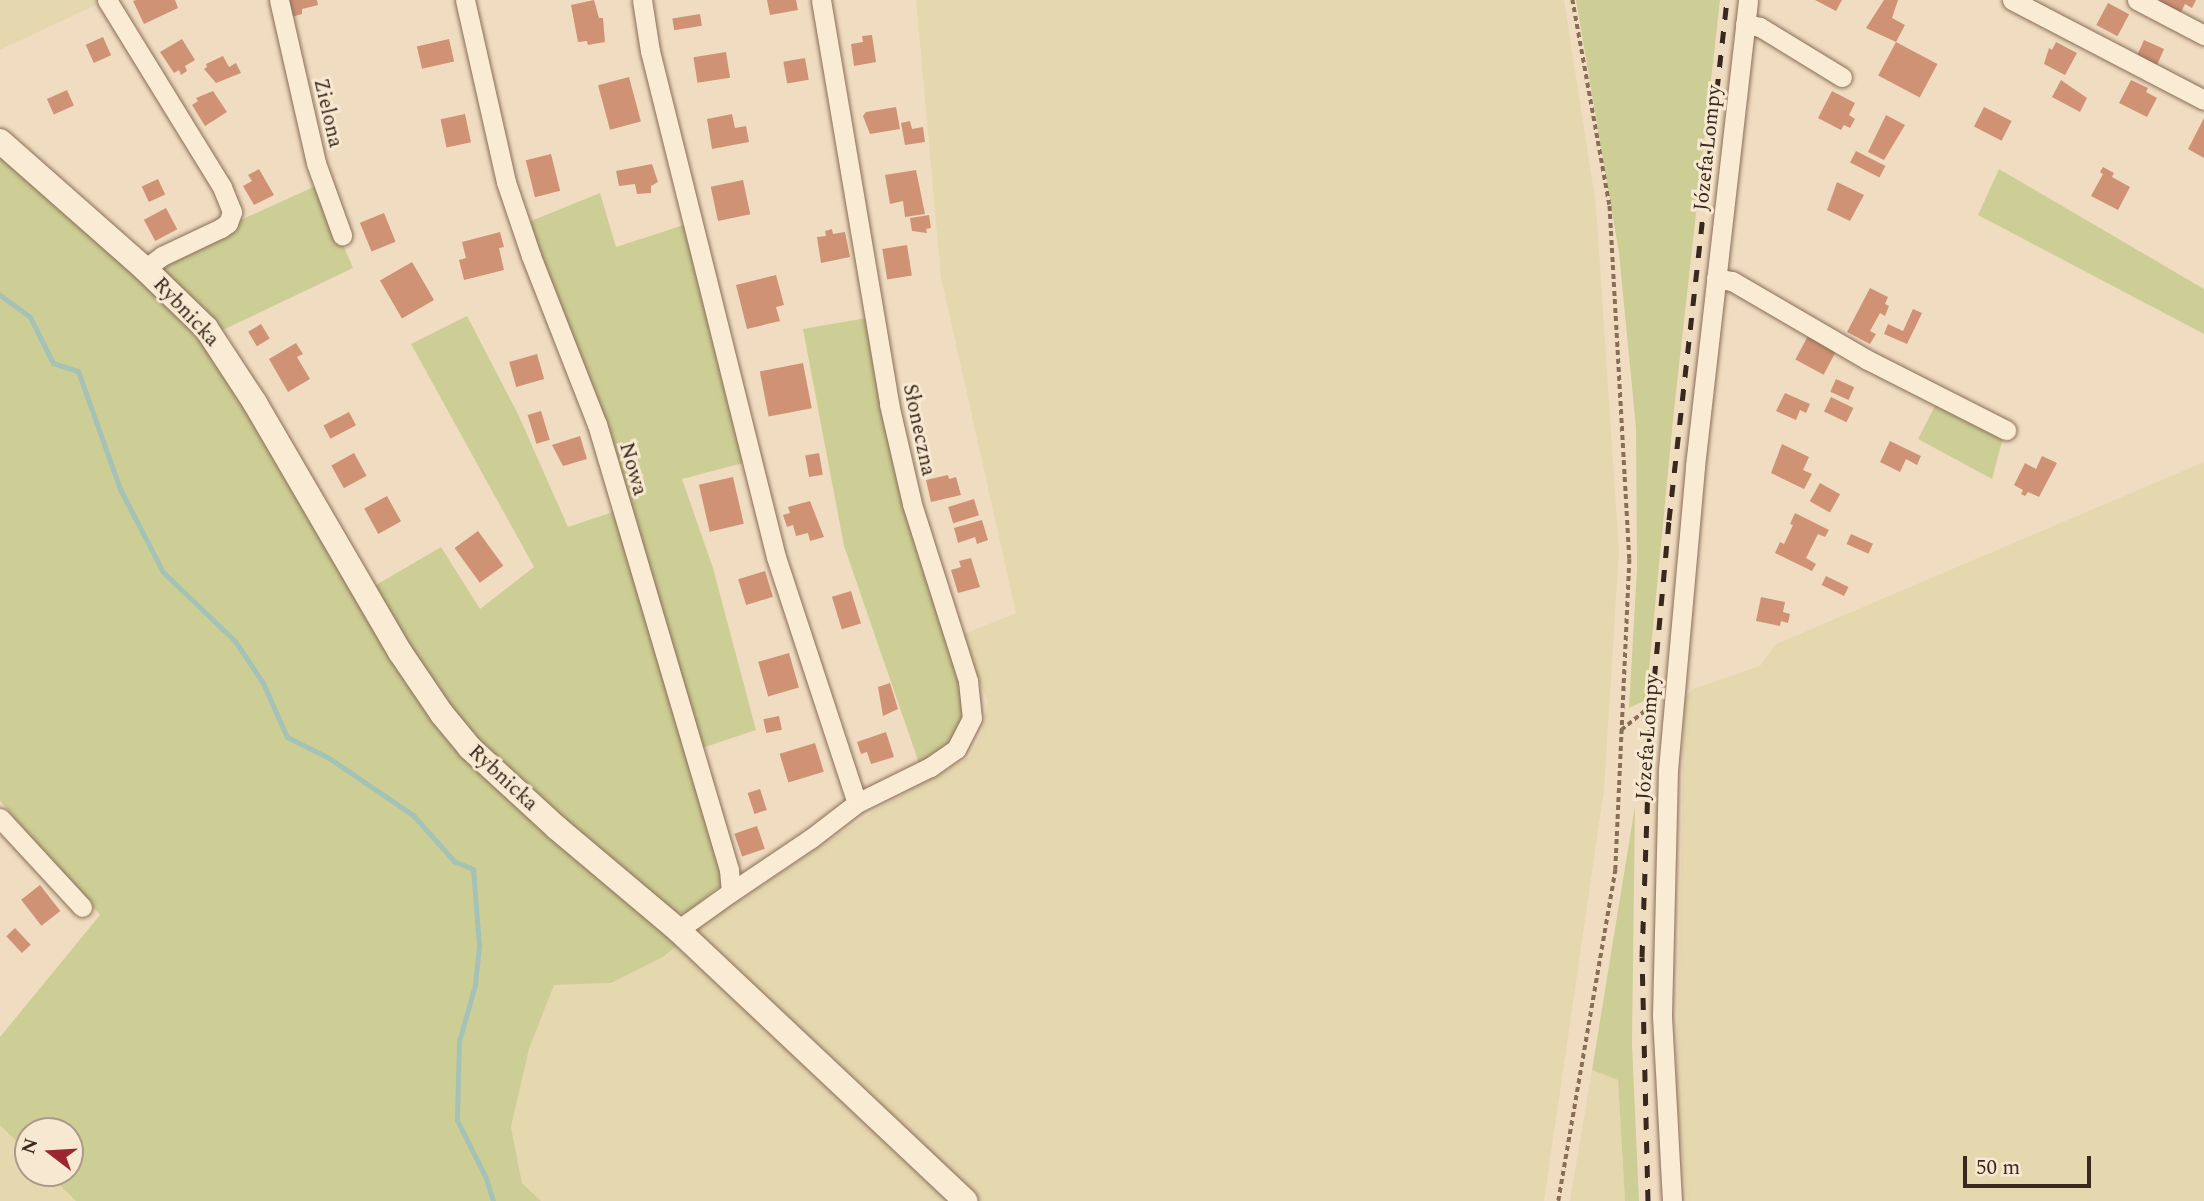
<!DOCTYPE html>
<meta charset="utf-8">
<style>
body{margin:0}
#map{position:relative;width:2204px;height:1201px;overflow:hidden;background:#f0ddc1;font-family:Spectral,serif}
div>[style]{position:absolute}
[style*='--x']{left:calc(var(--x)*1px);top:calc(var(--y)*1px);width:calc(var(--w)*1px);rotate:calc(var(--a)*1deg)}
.farmland>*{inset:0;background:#e5d7ae}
.green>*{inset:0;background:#cdce95}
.stream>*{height:5px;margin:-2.5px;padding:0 2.5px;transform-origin:2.5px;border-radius:2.5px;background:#a4c2b6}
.building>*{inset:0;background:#cf9275;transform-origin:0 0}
.path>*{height:3.5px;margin-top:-1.75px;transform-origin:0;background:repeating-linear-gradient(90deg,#8a6d58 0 5px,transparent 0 8.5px)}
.roads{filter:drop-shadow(0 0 2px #8a6d58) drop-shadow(0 0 2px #8a6d58)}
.minor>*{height:19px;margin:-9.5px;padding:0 9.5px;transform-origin:9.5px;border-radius:9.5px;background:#faebd5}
.tertiary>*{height:24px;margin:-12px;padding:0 12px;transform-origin:12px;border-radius:12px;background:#faebd5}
.rail>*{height:5px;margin-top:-2.5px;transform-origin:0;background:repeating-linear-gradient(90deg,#39281d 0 12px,transparent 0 24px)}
span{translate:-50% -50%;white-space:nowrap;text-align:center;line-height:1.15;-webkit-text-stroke:6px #f7e8d1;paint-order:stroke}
.street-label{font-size:21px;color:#39281d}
.north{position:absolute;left:14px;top:1117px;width:70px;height:70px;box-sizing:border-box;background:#f7e8d1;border:2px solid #ab9b89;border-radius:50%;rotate:287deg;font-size:19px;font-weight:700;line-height:28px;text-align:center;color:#39281d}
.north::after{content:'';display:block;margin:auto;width:24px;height:32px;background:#9b2632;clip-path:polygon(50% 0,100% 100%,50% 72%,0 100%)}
.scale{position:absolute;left:1963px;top:1156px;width:128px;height:32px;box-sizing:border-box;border:4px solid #39281d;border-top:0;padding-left:9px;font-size:21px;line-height:24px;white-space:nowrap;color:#39281d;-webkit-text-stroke:5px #f7e8d1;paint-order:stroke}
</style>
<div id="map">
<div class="farmland">
<i style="clip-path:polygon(0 0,103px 0,104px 1px,0 50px)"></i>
<i style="clip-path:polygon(916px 0,1564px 0,1596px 205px,1619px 551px,1604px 790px,1544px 1201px,541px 1201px,522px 1183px,511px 1127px,529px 1049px,554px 985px,611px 983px,664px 957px,701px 926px,877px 809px,970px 757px,982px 733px,988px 701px,959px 636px,1016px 613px,941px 277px)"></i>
<i style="clip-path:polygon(2204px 462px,2204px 1201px,1687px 1201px,1676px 1091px,1684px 721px,1681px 701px,1693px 689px,1760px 666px,1776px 644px)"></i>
<i style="clip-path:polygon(1592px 1070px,1618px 1080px,1625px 1201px,1570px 1201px)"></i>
<i style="clip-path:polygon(0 1125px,28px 1153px,28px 1173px,48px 1173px,76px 1201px,0 1201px)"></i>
</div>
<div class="green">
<i style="clip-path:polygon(1576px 0,1720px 0,1674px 410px,1646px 700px,1629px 708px,1637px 569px,1636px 428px,1619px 253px)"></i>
<i style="clip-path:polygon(0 148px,206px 334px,409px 680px,678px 945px,663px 957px,611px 983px,554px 985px,529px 1049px,511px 1127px,522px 1183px,541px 1201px,76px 1201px,48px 1173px,70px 1173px,70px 1131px,28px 1131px,28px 1153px,0 1125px,0 1037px,100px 915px,0 801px)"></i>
<i style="clip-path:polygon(1999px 169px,2204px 289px,2204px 334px,1978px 215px)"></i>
<i style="clip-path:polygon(318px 185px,353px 268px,223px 330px,161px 270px,163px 264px,245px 218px)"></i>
<i style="clip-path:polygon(600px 193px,616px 247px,687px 224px,747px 462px,682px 479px,713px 568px,756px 730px,699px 749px,526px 223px)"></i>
<i style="clip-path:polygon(467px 316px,518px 414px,568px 527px,613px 512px,721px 866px,721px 885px,686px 913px,671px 912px,470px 737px,371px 588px,441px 547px,480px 609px,534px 567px,411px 344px)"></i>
<i style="clip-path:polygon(872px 317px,966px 709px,960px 735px,919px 763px,844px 546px,803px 329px)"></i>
<i style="clip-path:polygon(1938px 400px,2004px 434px,1992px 479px,1918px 439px)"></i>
<i style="clip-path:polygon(1635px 806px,1632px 1044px,1639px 1201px,1625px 1201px,1618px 1080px,1592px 1070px)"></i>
</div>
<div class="stream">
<i style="--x:0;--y:295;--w:37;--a:36"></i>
<i style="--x:30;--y:317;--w:51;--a:63.4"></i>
<i style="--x:53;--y:363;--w:26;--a:18"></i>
<i style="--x:78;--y:371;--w:125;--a:70.4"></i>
<i style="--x:120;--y:489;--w:93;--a:62.6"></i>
<i style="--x:163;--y:572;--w:100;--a:43.8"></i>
<i style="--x:235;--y:641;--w:50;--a:56.3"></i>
<i style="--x:263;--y:683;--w:59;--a:66"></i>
<i style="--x:287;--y:737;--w:47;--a:26.6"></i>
<i style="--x:329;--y:758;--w:102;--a:34.2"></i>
<i style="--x:413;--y:815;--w:62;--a:48.3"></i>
<i style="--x:454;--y:861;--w:21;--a:23"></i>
<i style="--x:473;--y:869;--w:77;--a:85.5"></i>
<i style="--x:479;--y:946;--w:39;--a:96"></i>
<i style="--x:475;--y:985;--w:58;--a:105.9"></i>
<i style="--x:459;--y:1041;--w:79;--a:91.5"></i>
<i style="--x:457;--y:1120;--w:65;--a:63.4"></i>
<i style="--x:486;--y:1178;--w:24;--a:73"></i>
</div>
<div class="building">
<i style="clip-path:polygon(136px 0,175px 0,178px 8px,144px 24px,133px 1px)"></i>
<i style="clip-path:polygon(288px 0,317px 0,318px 5px,302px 9px,302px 14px,291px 17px)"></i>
<i style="clip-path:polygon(594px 0,599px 18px,603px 18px,605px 42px,588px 45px,587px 41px,578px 42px,571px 5px)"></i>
<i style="clip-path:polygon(767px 0,796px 0,798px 10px,770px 15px)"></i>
<i style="clip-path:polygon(1815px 0,1842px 0,1836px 11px)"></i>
<i style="clip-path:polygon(1884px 0,1898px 0,1892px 18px,1905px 25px,1896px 42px,1866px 28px)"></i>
<i style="clip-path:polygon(2159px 0,2196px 0,2192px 8px,2185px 4px,2180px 14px,2157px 4px)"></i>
<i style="left:2108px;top:3px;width:24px;height:25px;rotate:28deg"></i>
<i style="left:700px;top:14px;width:12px;height:28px;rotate:81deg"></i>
<i style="clip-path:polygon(872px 35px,876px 62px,854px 66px,851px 44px,863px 42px,862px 36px)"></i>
<i style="left:103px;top:37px;width:20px;height:19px;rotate:66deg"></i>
<i style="clip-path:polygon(182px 39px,195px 60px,185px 66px,187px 71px,181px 75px,179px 70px,174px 73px,160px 52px)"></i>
<i style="left:449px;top:39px;width:23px;height:33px;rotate:77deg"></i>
<i style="left:2144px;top:40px;width:22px;height:19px;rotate:24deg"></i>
<i style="left:1896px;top:42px;width:47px;height:38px;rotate:28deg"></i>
<i style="clip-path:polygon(2056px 42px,2077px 53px,2065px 75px,2044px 64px,2049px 48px,2052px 50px)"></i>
<i style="left:726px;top:52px;width:26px;height:33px;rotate:81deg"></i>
<i style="clip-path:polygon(223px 56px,229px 67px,236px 63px,241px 73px,216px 83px,204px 69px,207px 67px,206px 64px)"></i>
<i style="left:805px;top:58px;width:22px;height:22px;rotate:80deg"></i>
<i style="left:629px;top:77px;width:46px;height:32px;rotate:75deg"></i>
<i style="clip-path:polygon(2061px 80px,2087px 98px,2080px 112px,2052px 97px)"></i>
<i style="clip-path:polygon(2131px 80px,2148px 88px,2146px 92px,2157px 98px,2147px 117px,2119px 103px)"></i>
<i style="left:67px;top:90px;width:17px;height:22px;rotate:66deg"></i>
<i style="clip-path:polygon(213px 91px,227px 112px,205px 126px,192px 105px,198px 101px,196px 98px)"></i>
<i style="clip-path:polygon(1832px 91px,1855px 103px,1849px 115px,1855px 119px,1850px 128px,1844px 125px,1841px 130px,1818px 118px)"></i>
<i style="clip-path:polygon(896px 107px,900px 129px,870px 134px,863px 116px,866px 112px)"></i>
<i style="left:1984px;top:107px;width:31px;height:22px;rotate:27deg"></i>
<i style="left:465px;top:114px;width:29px;height:25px;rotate:78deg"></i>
<i style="clip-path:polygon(732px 114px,735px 128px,746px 126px,749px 142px,712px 149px,707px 119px)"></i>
<i style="clip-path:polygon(1886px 115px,1905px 125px,1884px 160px,1868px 152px)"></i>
<i style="clip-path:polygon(2204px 118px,2204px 158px,2188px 149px)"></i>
<i style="clip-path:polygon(910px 121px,912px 129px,923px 127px,925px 142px,905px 145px,901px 123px)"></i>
<i style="left:1856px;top:151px;width:33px;height:13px;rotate:27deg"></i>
<i style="left:551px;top:154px;width:38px;height:26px;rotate:76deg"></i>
<i style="clip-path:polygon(652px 164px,658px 182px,651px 186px,651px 193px,637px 194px,635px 184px,619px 186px,616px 171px)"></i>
<i style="clip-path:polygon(2103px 167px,2114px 173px,2112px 177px,2130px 187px,2118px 210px,2091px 196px,2103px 174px,2100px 172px)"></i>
<i style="clip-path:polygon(259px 169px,274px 195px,254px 205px,243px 186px,252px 181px,248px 175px)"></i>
<i style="clip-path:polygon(916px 170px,925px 214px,905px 217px,903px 201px,890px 204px,885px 175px)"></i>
<i style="left:158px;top:179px;width:17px;height:18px;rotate:65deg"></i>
<i style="left:743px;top:180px;width:35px;height:33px;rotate:78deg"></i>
<i style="clip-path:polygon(1837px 182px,1864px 195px,1850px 221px,1827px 210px)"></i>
<i style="left:166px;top:208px;width:24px;height:25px;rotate:62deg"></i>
<i style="left:384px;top:213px;width:31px;height:26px;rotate:68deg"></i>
<i style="clip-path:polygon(929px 215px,931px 228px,926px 229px,927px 233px,912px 231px,910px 218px)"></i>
<i style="clip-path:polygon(832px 229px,833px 234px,845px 232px,850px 257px,821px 263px,817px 237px,826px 236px,825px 231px)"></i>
<i style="clip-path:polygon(500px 232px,504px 247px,499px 248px,504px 270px,464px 280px,459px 260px,466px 258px,462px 242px)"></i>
<i style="left:907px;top:245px;width:31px;height:25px;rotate:81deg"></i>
<i style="left:412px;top:262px;width:44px;height:37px;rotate:60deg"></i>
<i style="clip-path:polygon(776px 275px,784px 305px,776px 307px,780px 321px,747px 329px,736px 285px)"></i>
<i style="clip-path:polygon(1870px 288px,1888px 297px,1885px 304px,1889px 306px,1885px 316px,1880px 313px,1870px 331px,1876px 334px,1870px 344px,1847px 332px)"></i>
<i style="clip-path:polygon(1913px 309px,1922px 313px,1907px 344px,1884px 334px,1888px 324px,1903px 331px)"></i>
<i style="left:261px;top:324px;width:17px;height:15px;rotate:59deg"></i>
<i style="left:1809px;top:334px;width:32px;height:29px;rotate:28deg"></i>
<i style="clip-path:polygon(296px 343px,303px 354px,297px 357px,310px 379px,288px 392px,269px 359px)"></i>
<i style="left:537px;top:354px;width:26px;height:29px;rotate:74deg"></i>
<i style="left:803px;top:363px;width:46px;height:44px;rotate:79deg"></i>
<i style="left:1836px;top:379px;width:20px;height:14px;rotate:24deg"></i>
<i style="clip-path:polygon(1785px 393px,1810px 404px,1806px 413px,1800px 410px,1796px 420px,1776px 411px)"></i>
<i style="left:1831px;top:397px;width:25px;height:16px;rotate:26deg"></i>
<i style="left:541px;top:411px;width:30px;height:14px;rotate:73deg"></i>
<i style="left:349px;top:412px;width:15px;height:29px;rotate:62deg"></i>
<i style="clip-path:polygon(580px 436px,587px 459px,563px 466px,552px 445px)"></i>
<i style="clip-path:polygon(1890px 441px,1921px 456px,1917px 465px,1906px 459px,1900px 472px,1880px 462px)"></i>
<i style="clip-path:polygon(1782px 444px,1809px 457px,1803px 470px,1812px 474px,1804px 489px,1771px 473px)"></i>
<i style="left:354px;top:453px;width:26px;height:26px;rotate:61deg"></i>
<i style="left:819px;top:453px;width:22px;height:14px;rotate:80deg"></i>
<i style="clip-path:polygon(2042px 456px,2057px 463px,2039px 497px,2028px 492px,2025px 496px,2021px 494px,2023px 490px,2014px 485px,2025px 463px,2036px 469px)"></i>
<i style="clip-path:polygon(948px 475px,949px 479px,956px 477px,961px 495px,931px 502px,926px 480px)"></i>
<i style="left:733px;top:477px;width:48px;height:35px;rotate:77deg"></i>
<i style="left:1820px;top:483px;width:23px;height:21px;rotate:29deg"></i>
<i style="left:387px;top:496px;width:29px;height:26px;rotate:61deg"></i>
<i style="left:974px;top:499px;width:17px;height:27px;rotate:73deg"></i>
<i style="clip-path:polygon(810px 501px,824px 537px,810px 541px,808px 533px,796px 536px,793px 525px,787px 527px,783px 515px,790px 513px,788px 507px)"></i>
<i style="clip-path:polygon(1795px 513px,1829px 530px,1825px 537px,1818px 534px,1806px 558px,1816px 564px,1812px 571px,1775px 553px,1780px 542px,1784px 544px,1793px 525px,1790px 524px)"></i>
<i style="clip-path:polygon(982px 520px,988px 540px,977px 544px,975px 537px,958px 543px,954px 528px)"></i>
<i style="left:478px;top:531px;width:43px;height:29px;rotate:54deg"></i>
<i style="left:1851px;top:534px;width:24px;height:11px;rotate:24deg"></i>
<i style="clip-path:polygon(971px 558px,980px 587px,958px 593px,951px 570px,961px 567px,959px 561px)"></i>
<i style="left:765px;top:571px;width:27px;height:28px;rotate:73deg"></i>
<i style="left:1826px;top:576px;width:25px;height:10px;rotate:26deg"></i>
<i style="left:851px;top:591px;width:34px;height:20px;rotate:73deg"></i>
<i style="clip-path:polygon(1761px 597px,1785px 602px,1783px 612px,1790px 614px,1788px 623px,1781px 621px,1780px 626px,1756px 621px)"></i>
<i style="left:789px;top:653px;width:36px;height:32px;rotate:74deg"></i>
<i style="clip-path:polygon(890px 683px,898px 709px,883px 716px,878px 687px)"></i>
<i style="left:779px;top:716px;width:14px;height:16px;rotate:78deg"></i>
<i style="clip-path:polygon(886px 732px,894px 757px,871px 764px,867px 752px,861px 754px,857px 742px)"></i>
<i style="left:815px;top:743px;width:30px;height:37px;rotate:73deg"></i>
<i style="left:760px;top:789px;width:22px;height:13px;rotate:72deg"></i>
<i style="left:757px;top:826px;width:24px;height:24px;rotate:71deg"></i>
<i style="left:40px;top:885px;width:33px;height:24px;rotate:52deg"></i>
<i style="left:15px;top:928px;width:23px;height:12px;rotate:47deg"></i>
</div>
<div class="path">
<i style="--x:1621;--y:730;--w:46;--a:-38.9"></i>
<i style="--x:1558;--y:1201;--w:336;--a:-80.2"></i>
<i style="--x:1615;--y:870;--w:311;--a:-87.4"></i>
<i style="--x:1629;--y:559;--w:355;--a:-93.2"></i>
<i style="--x:1609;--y:205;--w:208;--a:-100.2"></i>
</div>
<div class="roads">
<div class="minor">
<i style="--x:107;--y:0;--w:220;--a:58.4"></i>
<i style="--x:222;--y:187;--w:27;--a:68"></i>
<i style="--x:232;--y:212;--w:12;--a:110"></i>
<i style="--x:228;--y:223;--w:9;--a:144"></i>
<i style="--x:221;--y:228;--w:65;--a:154.6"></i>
<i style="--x:162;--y:256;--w:21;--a:143"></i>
<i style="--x:279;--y:0;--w:167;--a:77.2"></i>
<i style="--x:316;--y:163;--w:77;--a:70.1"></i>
<i style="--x:465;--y:0;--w:187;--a:77.3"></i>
<i style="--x:506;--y:182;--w:78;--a:71.3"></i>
<i style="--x:531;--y:256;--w:180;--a:68.6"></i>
<i style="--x:597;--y:424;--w:465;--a:73.5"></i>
<i style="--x:729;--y:870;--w:22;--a:85"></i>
<i style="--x:731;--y:892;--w:65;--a:144.4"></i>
<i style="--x:642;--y:0;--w:52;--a:81.1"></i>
<i style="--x:650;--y:51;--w:521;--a:76.02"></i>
<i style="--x:776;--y:557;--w:259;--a:71.8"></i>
<i style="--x:857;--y:803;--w:59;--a:142.5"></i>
<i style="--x:810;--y:839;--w:95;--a:146.1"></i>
<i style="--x:821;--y:0;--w:410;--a:80.4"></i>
<i style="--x:889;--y:404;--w:103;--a:77"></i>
<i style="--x:912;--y:504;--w:186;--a:72.4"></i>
<i style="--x:968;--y:681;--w:37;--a:84"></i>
<i style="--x:972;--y:718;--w:35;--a:117"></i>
<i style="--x:956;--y:749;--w:32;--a:145"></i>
<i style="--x:930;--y:767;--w:81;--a:153.7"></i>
<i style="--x:2012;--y:0;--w:216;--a:27.5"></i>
<i style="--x:2137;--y:0;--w:76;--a:27.6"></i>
<i style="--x:1745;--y:24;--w:15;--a:11"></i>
<i style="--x:1760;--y:27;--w:96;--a:31.4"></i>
<i style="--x:1716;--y:278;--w:16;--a:11"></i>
<i style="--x:1732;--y:281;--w:157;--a:30.2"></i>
<i style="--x:1868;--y:360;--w:155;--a:26.9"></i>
<i style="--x:0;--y:818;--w:121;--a:47.3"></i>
<i style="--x:1672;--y:1201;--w:186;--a:-93.1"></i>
<i style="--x:1662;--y:1015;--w:245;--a:-88.6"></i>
<i style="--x:1668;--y:770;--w:305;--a:-84.9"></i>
<i style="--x:1695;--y:466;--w:469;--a:-83.5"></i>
</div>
<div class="tertiary">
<i style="--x:0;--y:141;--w:193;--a:41.4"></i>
<i style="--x:145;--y:269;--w:85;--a:44"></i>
<i style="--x:206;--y:328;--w:90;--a:56.8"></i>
<i style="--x:255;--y:403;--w:288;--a:59.8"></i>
<i style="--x:400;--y:652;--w:75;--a:55.9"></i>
<i style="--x:442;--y:714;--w:44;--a:50.5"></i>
<i style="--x:470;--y:748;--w:118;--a:42.6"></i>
<i style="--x:557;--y:828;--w:158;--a:40.1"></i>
<i style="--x:678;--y:930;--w:395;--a:43.3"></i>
</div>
</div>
<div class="rail">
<i style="--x:1648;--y:1201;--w:244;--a:-91.4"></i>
<i style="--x:1642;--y:957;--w:232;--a:-88"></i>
<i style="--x:1650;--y:725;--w:206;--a:-84.7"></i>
<i style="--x:1669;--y:520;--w:523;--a:-83.64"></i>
</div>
<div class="street-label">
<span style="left:328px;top:113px;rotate:77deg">Zielona</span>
<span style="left:1708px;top:148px;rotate:-84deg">Józefa Lompy</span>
<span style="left:186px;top:312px;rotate:47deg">Rybnicka</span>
<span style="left:919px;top:430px;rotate:78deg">Słoneczna</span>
<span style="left:633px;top:469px;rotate:74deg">Nowa</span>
<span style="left:1648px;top:737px;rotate:-86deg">Józefa Lompy</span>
<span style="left:503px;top:778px;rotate:43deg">Rybnicka</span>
</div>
<div class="north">N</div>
<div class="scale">50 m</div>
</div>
